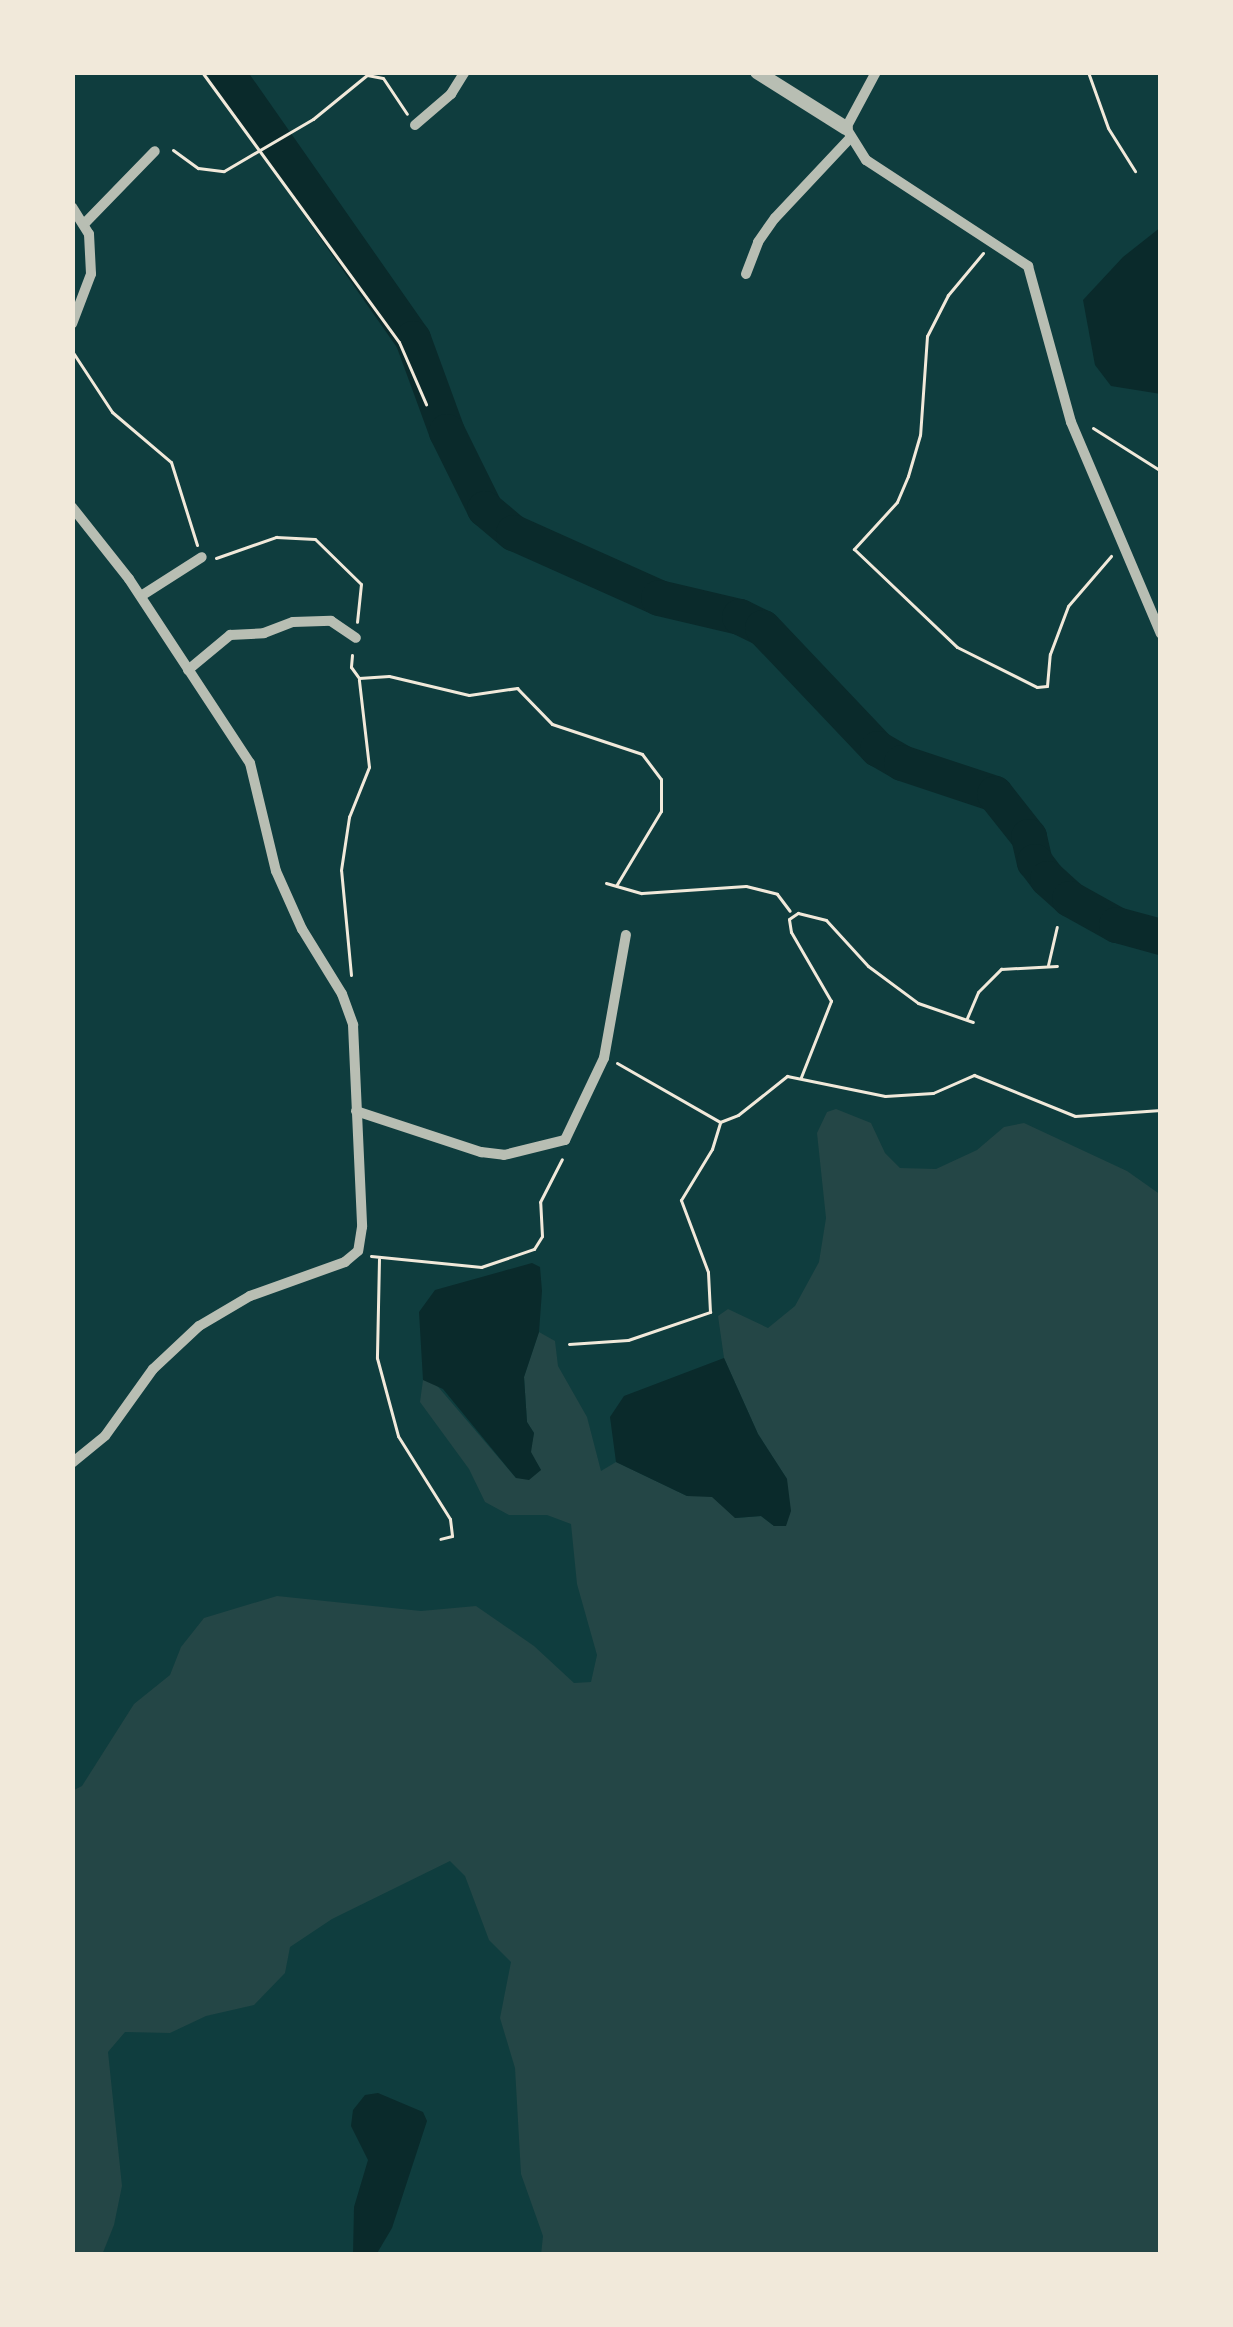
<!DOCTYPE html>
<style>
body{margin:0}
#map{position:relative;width:1233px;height:2327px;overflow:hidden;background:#0f3d3e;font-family:Manrope,sans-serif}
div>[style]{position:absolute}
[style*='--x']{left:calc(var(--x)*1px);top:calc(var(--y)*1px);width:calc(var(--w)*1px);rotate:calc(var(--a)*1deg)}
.green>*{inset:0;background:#244646}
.water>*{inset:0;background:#0a2a2b}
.river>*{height:36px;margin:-18px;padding:0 18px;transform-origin:18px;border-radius:18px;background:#0a2a2b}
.path>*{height:3px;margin:-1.5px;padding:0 1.5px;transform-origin:1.5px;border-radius:1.5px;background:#f1e9da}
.minor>*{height:10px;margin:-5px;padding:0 5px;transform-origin:5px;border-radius:5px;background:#b8beb3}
.tertiary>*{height:14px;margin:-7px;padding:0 7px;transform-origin:7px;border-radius:7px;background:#b8beb3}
span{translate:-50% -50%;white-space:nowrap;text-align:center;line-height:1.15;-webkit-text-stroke:10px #f1e9da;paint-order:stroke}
.frame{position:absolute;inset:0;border:75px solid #f1e9da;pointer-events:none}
</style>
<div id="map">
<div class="green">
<i style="clip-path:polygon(836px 1109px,871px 1123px,885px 1153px,900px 1168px,936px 1169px,977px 1150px,1004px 1127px,1024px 1123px,1127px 1171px,1161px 1195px,1161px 2255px,541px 2255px,543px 2236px,521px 2174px,515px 2068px,500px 2018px,511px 1962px,489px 1940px,465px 1876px,450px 1861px,332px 1919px,290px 1947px,285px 1973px,254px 2005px,206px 2016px,170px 2033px,125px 2032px,108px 2052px,122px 2186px,114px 2225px,102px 2255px,72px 2255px,72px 1791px,82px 1786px,134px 1704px,170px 1675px,181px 1647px,204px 1618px,277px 1596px,421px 1611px,476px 1606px,534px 1646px,574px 1683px,591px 1682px,597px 1655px,577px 1584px,571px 1524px,547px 1515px,509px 1515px,485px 1502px,469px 1469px,420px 1402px,423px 1380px,434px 1382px,516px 1478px,541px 1470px,530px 1452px,534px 1433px,527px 1422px,524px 1377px,539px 1332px,555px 1341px,558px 1366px,587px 1417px,601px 1471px,616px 1462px,687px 1496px,712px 1496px,736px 1518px,761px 1516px,774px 1526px,787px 1479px,758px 1434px,724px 1358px,718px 1316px,728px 1309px,768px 1328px,795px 1306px,819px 1262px,826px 1218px,817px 1133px,827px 1112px)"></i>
</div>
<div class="water">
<i style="clip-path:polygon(1161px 227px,1161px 394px,1111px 386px,1095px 365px,1083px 300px,1123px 257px)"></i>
<i style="clip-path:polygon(532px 1263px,540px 1267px,542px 1291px,539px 1332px,524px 1377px,527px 1422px,534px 1433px,531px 1452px,541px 1470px,529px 1480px,516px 1478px,443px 1389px,423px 1380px,419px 1312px,435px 1290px)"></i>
<i style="clip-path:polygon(724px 1358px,758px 1434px,787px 1479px,791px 1511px,786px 1526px,774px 1526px,761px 1516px,735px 1518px,712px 1497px,687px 1496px,616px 1462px,610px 1417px,624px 1396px)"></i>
<i style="clip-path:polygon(378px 2093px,423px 2112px,427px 2121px,392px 2228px,376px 2255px,353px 2255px,354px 2207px,368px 2160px,351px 2126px,353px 2110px,365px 2095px)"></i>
</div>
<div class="river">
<i style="--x:226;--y:72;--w:326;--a:55"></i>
<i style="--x:413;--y:339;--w:99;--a:69.9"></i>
<i style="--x:447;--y:432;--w:86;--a:63.7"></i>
<i style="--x:485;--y:509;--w:38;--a:40"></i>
<i style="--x:514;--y:533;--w:159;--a:24.1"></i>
<i style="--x:659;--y:598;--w:83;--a:13.2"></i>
<i style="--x:740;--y:617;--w:25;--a:26"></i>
<i style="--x:763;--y:628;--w:167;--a:46.5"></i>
<i style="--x:878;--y:749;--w:28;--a:30"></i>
<i style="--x:902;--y:763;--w:98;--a:18.4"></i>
<i style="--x:995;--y:794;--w:55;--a:51.7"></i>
<i style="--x:1029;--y:837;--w:26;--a:77"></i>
<i style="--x:1035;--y:862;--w:21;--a:53"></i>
<i style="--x:1048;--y:879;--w:30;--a:42"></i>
<i style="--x:1070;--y:899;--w:54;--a:29"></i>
<i style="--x:1117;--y:925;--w:46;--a:15.3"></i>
</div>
<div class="path">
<i style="--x:202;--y:72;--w:334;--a:53.9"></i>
<i style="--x:399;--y:342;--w:68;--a:66.5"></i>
<i style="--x:1088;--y:72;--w:59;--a:70.3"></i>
<i style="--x:1108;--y:128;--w:51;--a:57.9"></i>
<i style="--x:173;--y:150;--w:31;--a:36"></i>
<i style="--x:198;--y:168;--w:26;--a:7"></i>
<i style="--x:224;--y:171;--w:103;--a:-30.3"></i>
<i style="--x:313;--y:119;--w:70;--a:-39.2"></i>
<i style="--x:367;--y:75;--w:16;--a:11"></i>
<i style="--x:383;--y:78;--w:43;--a:56.3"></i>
<i style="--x:983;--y:253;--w:55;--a:129.8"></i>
<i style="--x:948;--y:295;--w:46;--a:117.1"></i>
<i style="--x:927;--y:336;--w:99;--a:94"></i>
<i style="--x:920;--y:435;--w:43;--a:106.3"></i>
<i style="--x:908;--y:476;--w:28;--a:113"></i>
<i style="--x:897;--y:502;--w:64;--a:132.5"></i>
<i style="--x:854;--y:549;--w:142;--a:43.6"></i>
<i style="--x:957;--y:647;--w:89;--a:26.6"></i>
<i style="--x:1037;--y:687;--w:10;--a:-6"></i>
<i style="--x:1047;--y:686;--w:32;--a:-85"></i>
<i style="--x:1050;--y:654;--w:51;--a:-69.4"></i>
<i style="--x:1068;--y:606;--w:66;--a:-49.3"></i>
<i style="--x:72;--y:351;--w:73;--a:56.7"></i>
<i style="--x:112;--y:412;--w:77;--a:40.3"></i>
<i style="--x:171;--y:462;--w:87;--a:72.6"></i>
<i style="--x:1093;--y:428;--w:80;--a:32.3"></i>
<i style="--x:216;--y:558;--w:64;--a:-19.3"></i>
<i style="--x:276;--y:537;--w:39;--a:3"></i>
<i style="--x:315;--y:539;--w:64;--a:44.4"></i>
<i style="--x:361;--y:584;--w:38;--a:96"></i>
<i style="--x:352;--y:655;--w:12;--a:95"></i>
<i style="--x:351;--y:667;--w:14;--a:54"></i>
<i style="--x:359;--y:678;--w:30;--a:-4"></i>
<i style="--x:389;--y:676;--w:82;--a:13.4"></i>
<i style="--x:469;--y:695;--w:49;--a:-8.3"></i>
<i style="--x:517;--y:688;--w:50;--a:45.8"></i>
<i style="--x:552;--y:724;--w:95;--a:18.4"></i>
<i style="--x:642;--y:754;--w:31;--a:53"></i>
<i style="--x:661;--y:779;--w:32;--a:90"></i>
<i style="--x:661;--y:811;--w:87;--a:121"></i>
<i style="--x:606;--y:883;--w:37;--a:16"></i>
<i style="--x:642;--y:893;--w:104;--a:-3.9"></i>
<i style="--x:746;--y:886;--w:32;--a:14"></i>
<i style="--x:777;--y:894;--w:21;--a:53"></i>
<i style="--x:1048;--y:965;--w:39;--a:-77"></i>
<i style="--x:351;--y:975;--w:105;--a:-95.4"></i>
<i style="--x:341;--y:870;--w:54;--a:-81.4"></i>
<i style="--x:349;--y:817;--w:54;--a:-68.2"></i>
<i style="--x:369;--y:767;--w:88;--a:-96.6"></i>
<i style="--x:967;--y:1018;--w:28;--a:-67"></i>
<i style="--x:978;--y:992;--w:33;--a:-45"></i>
<i style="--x:1001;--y:969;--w:56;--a:-3.1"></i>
<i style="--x:617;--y:1063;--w:119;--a:29.8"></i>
<i style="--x:720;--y:1122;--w:19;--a:-21"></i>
<i style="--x:738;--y:1115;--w:63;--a:-38.5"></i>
<i style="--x:787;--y:1076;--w:100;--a:11.5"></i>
<i style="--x:885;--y:1096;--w:48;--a:-3.6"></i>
<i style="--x:933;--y:1093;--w:45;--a:-23.7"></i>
<i style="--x:974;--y:1075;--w:109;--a:22.1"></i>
<i style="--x:1075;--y:1116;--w:86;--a:-4"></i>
<i style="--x:801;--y:1077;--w:82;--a:-68.5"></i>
<i style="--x:831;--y:1001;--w:80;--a:-120.1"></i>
<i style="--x:791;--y:932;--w:13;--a:-99"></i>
<i style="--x:789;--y:919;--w:11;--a:-34"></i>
<i style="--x:798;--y:913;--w:29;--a:14"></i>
<i style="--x:826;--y:920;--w:62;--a:47.6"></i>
<i style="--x:868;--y:966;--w:62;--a:36.5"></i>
<i style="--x:918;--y:1003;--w:58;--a:19.1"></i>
<i style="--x:371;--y:1256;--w:111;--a:5.7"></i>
<i style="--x:481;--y:1267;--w:56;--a:-18.8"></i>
<i style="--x:534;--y:1249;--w:15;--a:-58"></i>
<i style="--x:542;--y:1236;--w:34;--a:-93"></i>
<i style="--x:540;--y:1202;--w:48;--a:-62.9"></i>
<i style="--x:379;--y:1259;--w:99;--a:91.2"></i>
<i style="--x:377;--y:1358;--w:81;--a:74.9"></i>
<i style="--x:398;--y:1436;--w:98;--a:57.9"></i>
<i style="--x:450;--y:1519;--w:17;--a:83"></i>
<i style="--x:452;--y:1536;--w:12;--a:166"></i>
<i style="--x:569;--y:1344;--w:59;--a:-3.9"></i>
<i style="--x:628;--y:1340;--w:87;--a:-18.9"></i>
<i style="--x:710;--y:1312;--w:40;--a:-92.9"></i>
<i style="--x:708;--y:1272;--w:77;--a:-110.6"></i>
<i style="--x:681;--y:1200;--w:60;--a:-58.7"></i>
<i style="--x:712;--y:1149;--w:28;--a:-73"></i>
</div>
<div class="minor">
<i style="--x:876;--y:72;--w:64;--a:118.2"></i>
<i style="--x:846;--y:128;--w:38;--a:58"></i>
<i style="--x:866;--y:160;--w:194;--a:33.2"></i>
<i style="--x:1028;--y:266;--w:162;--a:74.6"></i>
<i style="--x:1071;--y:422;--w:230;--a:67"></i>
<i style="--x:415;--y:125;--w:48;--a:-40.7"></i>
<i style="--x:451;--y:94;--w:26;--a:-58"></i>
<i style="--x:72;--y:207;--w:32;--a:58"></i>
<i style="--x:89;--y:234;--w:40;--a:87.1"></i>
<i style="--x:91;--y:274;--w:53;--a:110.8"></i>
<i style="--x:85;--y:223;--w:100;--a:-45.8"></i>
<i style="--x:746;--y:274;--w:34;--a:-69"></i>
<i style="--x:758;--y:242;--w:29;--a:-55"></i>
<i style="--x:775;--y:218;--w:111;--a:-46.8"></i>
<i style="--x:72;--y:507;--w:92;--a:51.6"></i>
<i style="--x:129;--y:579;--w:220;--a:56.7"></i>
<i style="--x:250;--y:763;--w:111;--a:76.5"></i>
<i style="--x:276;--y:871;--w:64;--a:65.9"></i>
<i style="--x:302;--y:929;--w:76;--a:58.4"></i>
<i style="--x:342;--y:994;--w:33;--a:70"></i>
<i style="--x:353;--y:1025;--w:202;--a:87.4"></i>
<i style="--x:362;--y:1227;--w:24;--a:99"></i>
<i style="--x:358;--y:1251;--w:17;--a:140"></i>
<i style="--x:345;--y:1262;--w:101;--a:160.3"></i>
<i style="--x:250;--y:1296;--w:59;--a:149.5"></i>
<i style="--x:199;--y:1326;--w:63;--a:136.9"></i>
<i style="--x:153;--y:1369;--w:82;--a:125.6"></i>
<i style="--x:105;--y:1436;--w:43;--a:140.7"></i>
<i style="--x:141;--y:596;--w:72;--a:-32.6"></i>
<i style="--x:188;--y:670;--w:55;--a:-39.8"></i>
<i style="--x:230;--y:635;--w:34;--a:-3"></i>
<i style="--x:264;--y:633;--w:31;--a:-21"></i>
<i style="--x:293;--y:622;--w:38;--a:-2"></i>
<i style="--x:331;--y:621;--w:30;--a:34"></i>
<i style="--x:356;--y:1111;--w:132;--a:18.2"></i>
<i style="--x:481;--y:1152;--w:23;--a:7"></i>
<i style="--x:504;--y:1155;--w:63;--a:-13.8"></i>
<i style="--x:565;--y:1140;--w:91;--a:-64.6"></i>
<i style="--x:604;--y:1058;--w:125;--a:-79.9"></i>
</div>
<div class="tertiary">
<i style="--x:757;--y:72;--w:105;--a:32.2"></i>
</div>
<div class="frame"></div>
</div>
